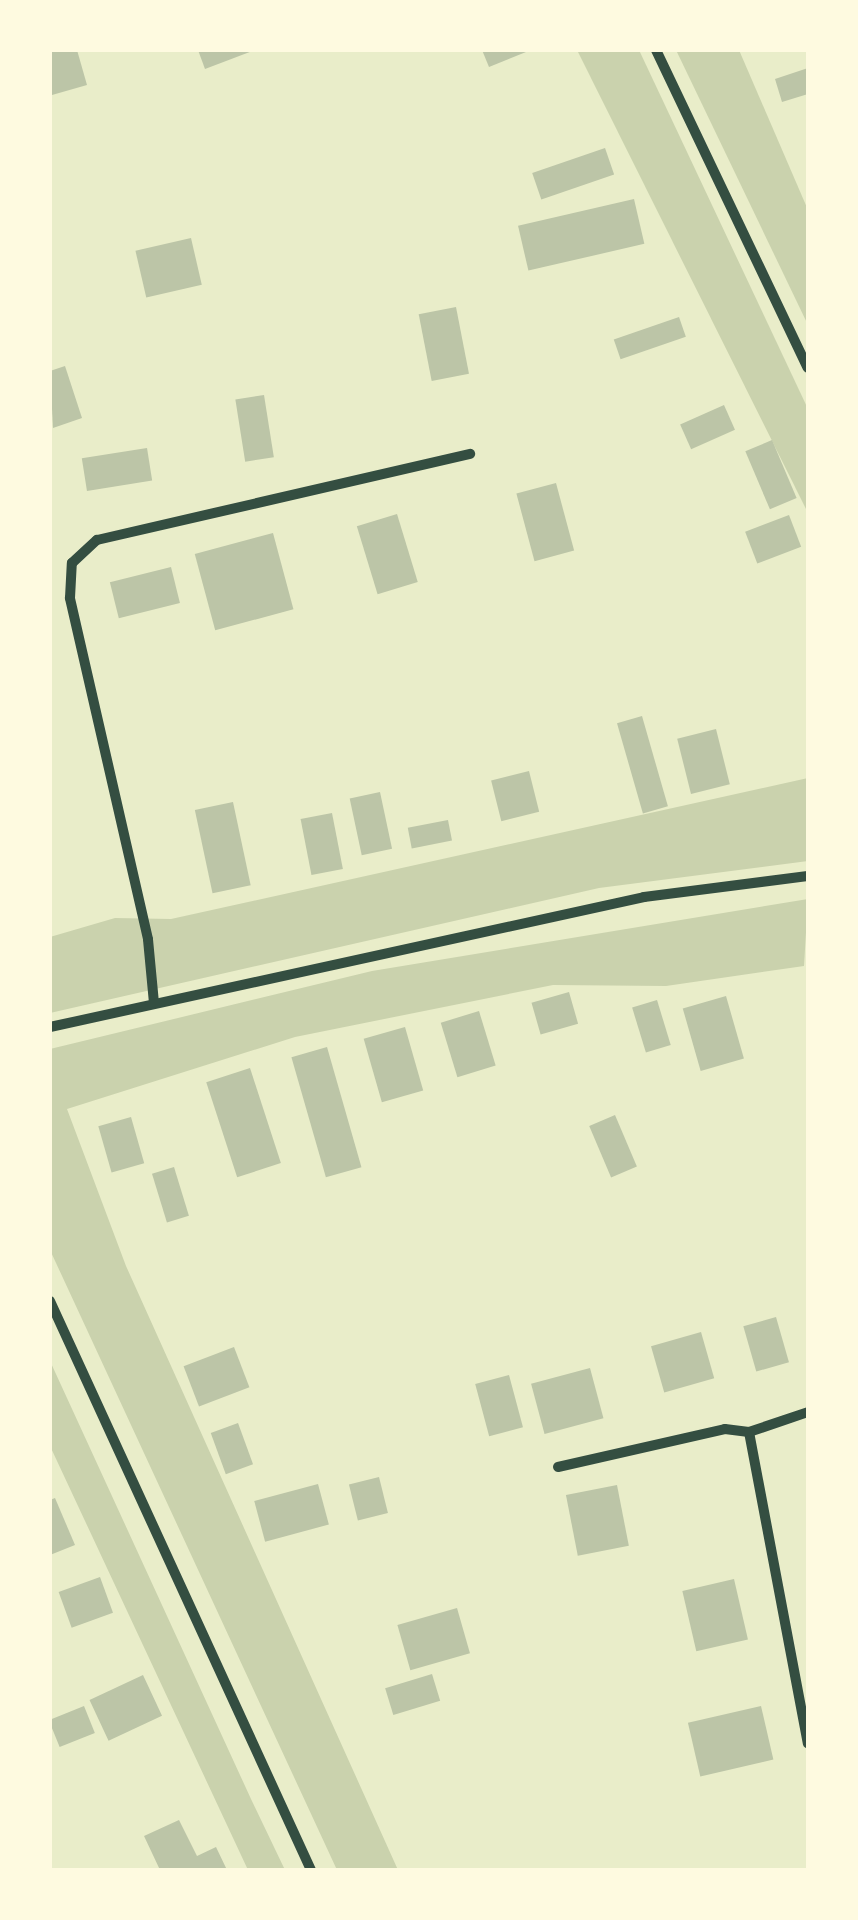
<!DOCTYPE html>
<style>
body{margin:0}
#map{position:relative;width:858px;height:1920px;overflow:hidden;background:#e9edc9;font-family:Arial,sans-serif}
div>[style]{position:absolute}
[style*='--x']{left:calc(var(--x)*1px);top:calc(var(--y)*1px);width:calc(var(--w)*1px);rotate:calc(var(--a)*1deg)}
.green>*{inset:0;background:#cad2ad}
.building>*{inset:0;background:#bcc5a7;transform-origin:0 0}
.minor>*{height:10px;margin:-5px;padding:0 5px;transform-origin:5px;border-radius:5px;background:#344e41}
span{translate:-50% -50%;white-space:nowrap;text-align:center;line-height:1.15;-webkit-text-stroke:9px #fefae0;paint-order:stroke}
.frame{position:absolute;inset:0;border:52px solid #fefae0;pointer-events:none}
</style>
<div id="map">
<div class="green">
<i style="clip-path:polygon(577px 50px,639px 50px,808px 409px,808px 513px)"></i>
<i style="clip-path:polygon(676px 50px,739px 50px,808px 210px,808px 325px)"></i>
<i style="clip-path:polygon(808px 778px,808px 861px,599px 888px,50px 1013px,50px 937px,115px 918px,171px 919px)"></i>
<i style="clip-path:polygon(808px 899px,804px 966px,666px 986px,553px 985px,295px 1037px,67px 1109px,126px 1266px,398px 1870px,337px 1870px,50px 1250px,50px 1049px,372px 971px)"></i>
<i style="clip-path:polygon(50px 1361px,251px 1799px,285px 1870px,248px 1870px,50px 1446px)"></i>
</div>
<div class="building">
<i style="clip-path:polygon(50px 50px,77px 50px,87px 85px,52px 95px)"></i>
<i style="clip-path:polygon(198px 50px,255px 50px,205px 69px)"></i>
<i style="clip-path:polygon(482px 50px,531px 50px,489px 67px)"></i>
<i style="clip-path:polygon(808px 68px,808px 94px,782px 102px,775px 79px)"></i>
<i style="left:605px;top:148px;width:28px;height:77px;rotate:71deg"></i>
<i style="left:634px;top:199px;width:46px;height:119px;rotate:77deg"></i>
<i style="left:191px;top:238px;width:48px;height:57px;rotate:77deg"></i>
<i style="left:456px;top:307px;width:68px;height:38px;rotate:79deg"></i>
<i style="left:679px;top:317px;width:21px;height:69px;rotate:71deg"></i>
<i style="clip-path:polygon(65px 366px,82px 418px,53px 428px,50px 371px)"></i>
<i style="left:264px;top:395px;width:63px;height:29px;rotate:81deg"></i>
<i style="left:724px;top:405px;width:27px;height:48px;rotate:66deg"></i>
<i style="left:772px;top:440px;width:63px;height:29px;rotate:67deg"></i>
<i style="left:147px;top:448px;width:33px;height:66px;rotate:81deg"></i>
<i style="left:556px;top:483px;width:70px;height:41px;rotate:75deg"></i>
<i style="left:397px;top:514px;width:71px;height:42px;rotate:73deg"></i>
<i style="left:789px;top:515px;width:34px;height:47px;rotate:69deg"></i>
<i style="left:273px;top:533px;width:79px;height:81px;rotate:75deg"></i>
<i style="left:171px;top:567px;width:37px;height:63px;rotate:76deg"></i>
<i style="left:642px;top:716px;width:94px;height:26px;rotate:74deg"></i>
<i style="left:716px;top:729px;width:57px;height:40px;rotate:76deg"></i>
<i style="left:529px;top:771px;width:42px;height:39px;rotate:76deg"></i>
<i style="left:380px;top:792px;width:58px;height:31px;rotate:78deg"></i>
<i style="left:233px;top:802px;width:85px;height:39px;rotate:78deg"></i>
<i style="left:332px;top:813px;width:57px;height:32px;rotate:79deg"></i>
<i style="left:448px;top:820px;width:21px;height:41px;rotate:79deg"></i>
<i style="left:569px;top:992px;width:33px;height:39px;rotate:74deg"></i>
<i style="left:726px;top:996px;width:65px;height:45px;rotate:74deg"></i>
<i style="left:657px;top:1000px;width:47px;height:26px;rotate:73deg"></i>
<i style="left:479px;top:1011px;width:57px;height:40px;rotate:73deg"></i>
<i style="left:405px;top:1027px;width:66px;height:43px;rotate:74deg"></i>
<i style="left:327px;top:1047px;width:125px;height:37px;rotate:74deg"></i>
<i style="left:250px;top:1068px;width:100px;height:46px;rotate:72deg"></i>
<i style="left:615px;top:1115px;width:56px;height:28px;rotate:67deg"></i>
<i style="left:131px;top:1117px;width:48px;height:34px;rotate:74deg"></i>
<i style="left:174px;top:1167px;width:51px;height:23px;rotate:73deg"></i>
<i style="left:776px;top:1317px;width:47px;height:34px;rotate:74deg"></i>
<i style="left:701px;top:1332px;width:48px;height:52px;rotate:74deg"></i>
<i style="left:234px;top:1347px;width:43px;height:54px;rotate:69deg"></i>
<i style="left:590px;top:1368px;width:52px;height:61px;rotate:75deg"></i>
<i style="left:509px;top:1375px;width:54px;height:35px;rotate:75deg"></i>
<i style="left:238px;top:1423px;width:44px;height:29px;rotate:70deg"></i>
<i style="left:379px;top:1477px;width:37px;height:31px;rotate:76deg"></i>
<i style="left:318px;top:1484px;width:42px;height:66px;rotate:75deg"></i>
<i style="left:617px;top:1485px;width:62px;height:52px;rotate:79deg"></i>
<i style="clip-path:polygon(55px 1498px,75px 1545px,50px 1555px,50px 1500px)"></i>
<i style="left:100px;top:1577px;width:38px;height:44px;rotate:70deg"></i>
<i style="left:734px;top:1579px;width:62px;height:53px;rotate:77deg"></i>
<i style="left:457px;top:1608px;width:47px;height:62px;rotate:74deg"></i>
<i style="left:432px;top:1674px;width:28px;height:49px;rotate:73deg"></i>
<i style="left:143px;top:1675px;width:45px;height:59px;rotate:65deg"></i>
<i style="left:84px;top:1706px;width:29px;height:38px;rotate:68deg"></i>
<i style="left:761px;top:1706px;width:55px;height:75px;rotate:77deg"></i>
<i style="clip-path:polygon(179px 1820px,197px 1856px,216px 1847px,227px 1870px,160px 1870px,144px 1836px)"></i>
</div>
<div class="minor">
<i style="--x:656;--y:50;--w:352;--a:64.5"></i>
<i style="--x:154;--y:1003;--w:64;--a:-95.4"></i>
<i style="--x:148;--y:939;--w:350;--a:-102.9"></i>
<i style="--x:70;--y:598;--w:35;--a:-87"></i>
<i style="--x:72;--y:563;--w:34;--a:-43"></i>
<i style="--x:97;--y:540;--w:383;--a:-13"></i>
<i style="--x:50;--y:1027;--w:608;--a:-12.34"></i>
<i style="--x:644;--y:897;--w:165;--a:-7.3"></i>
<i style="--x:50;--y:1301;--w:626;--a:65.36"></i>
<i style="--x:749;--y:1432;--w:317;--a:79.3"></i>
<i style="--x:558;--y:1467;--w:171;--a:-12.8"></i>
<i style="--x:725;--y:1429;--w:24;--a:7"></i>
<i style="--x:749;--y:1432;--w:62;--a:-18.7"></i>
</div>
<div class="frame"></div>
</div>
